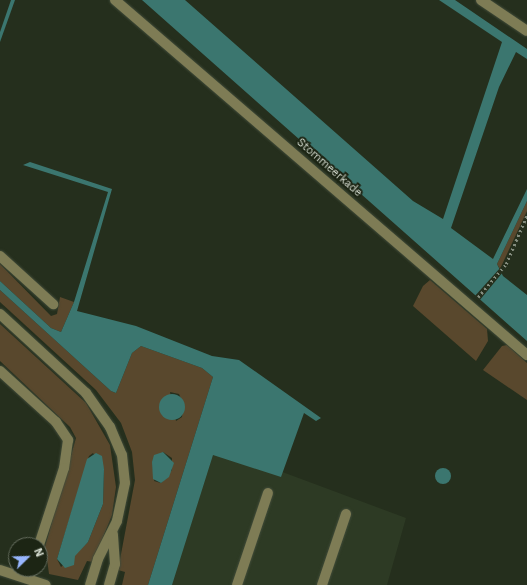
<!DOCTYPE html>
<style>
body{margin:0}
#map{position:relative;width:527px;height:585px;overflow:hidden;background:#252f1d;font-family:"Work Sans",sans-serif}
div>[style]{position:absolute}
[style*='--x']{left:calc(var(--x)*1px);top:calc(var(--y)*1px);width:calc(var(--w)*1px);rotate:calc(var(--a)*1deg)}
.built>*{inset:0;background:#2d3a24}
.green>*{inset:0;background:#59482d}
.water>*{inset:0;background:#3b766f}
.round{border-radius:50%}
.pier>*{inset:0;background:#252f1d}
.path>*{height:2.5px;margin-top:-1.25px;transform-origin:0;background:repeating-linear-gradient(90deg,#858d7f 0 2px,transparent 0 5px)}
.roads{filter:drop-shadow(0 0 1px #414b39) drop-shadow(0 0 1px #414b39)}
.minor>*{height:10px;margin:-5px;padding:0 5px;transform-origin:5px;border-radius:5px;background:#7e7c55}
span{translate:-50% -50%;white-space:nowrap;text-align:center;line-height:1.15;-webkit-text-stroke:4px #1c2514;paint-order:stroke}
.street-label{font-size:11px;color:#d4dbcf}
.north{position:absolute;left:8px;top:537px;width:40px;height:40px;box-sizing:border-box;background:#1c2514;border:1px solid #666e5f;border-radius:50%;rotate:67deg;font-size:11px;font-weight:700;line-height:16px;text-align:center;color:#d4dbcf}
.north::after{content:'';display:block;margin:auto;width:14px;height:18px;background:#97b6fd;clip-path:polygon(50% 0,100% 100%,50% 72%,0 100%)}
</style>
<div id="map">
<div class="built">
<i style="clip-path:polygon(206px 429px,269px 467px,406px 518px,387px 585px,158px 585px)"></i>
</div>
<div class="green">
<i style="clip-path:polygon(527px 201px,527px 211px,500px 269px,497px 264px)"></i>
<i style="clip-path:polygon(0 264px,51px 316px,57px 314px,60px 297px,74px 302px,61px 332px,51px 328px,0 281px)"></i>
<i style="clip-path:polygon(430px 280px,487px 329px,488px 341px,476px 361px,413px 306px,423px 286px)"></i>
<i style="clip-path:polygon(evenodd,0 290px,111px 391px,116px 393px,132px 353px,141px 346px,202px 368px,213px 377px,148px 585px,122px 585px,125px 572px,118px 570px,135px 480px,132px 452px,121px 423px,96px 390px,0 302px,0 290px,170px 392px,179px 394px,183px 403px,182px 417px,176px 421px,170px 392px,0 290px,163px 452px,172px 458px,172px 470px,161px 483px,154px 481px,163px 452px)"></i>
<i style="clip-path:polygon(evenodd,0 324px,86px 403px,110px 445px,116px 487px,112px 515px,93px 562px,87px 561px,78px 580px,49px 574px,47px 559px,42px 557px,76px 438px,70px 427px,0 361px,0 324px,93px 453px,104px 469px,103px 504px,88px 542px,61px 567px,57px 559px,89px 456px,93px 453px)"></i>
<i style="clip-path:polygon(507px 345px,527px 363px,527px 400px,483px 370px,502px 346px)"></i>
</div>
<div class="water">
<i style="clip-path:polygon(11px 0,15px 0,0 42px,0 32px)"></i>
<i style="clip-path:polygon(142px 0,185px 0,413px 201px,443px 219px,502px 42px,439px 0,455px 0,527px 49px,527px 59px,516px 52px,499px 87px,451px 228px,493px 259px,527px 189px,527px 201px,497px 264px,503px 276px,527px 295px,527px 341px)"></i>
<i style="clip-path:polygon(30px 162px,112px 189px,77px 311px,136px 326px,212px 356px,239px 360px,321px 418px,316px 421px,304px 413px,281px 477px,213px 455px,172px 585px,148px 585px,213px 377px,202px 368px,141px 346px,132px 353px,116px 393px,111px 391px,0 290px,0 281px,51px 328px,61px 332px,74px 302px,108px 192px,23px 165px)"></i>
<i class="round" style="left:159px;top:394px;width:26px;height:26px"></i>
<i style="clip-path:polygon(163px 452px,174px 463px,169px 477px,161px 483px,153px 479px,152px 462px,154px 455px)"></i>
<i style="clip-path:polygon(96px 453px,102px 456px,104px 469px,103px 504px,88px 542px,75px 556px,74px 565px,65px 568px,57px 559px,87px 459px)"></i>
<i class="round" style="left:435px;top:468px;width:16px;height:16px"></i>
</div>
<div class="pier">
<i style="clip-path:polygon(501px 267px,503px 272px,479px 301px,474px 297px)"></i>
</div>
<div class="path">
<i style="--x:478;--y:297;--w:43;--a:-49.7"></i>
<i style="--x:506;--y:264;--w:53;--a:-66.8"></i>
</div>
<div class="roads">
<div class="minor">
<i style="--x:115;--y:0;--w:544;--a:40.75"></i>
<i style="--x:481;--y:0;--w:55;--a:34"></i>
<i style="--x:0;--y:256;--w:72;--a:42.2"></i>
<i style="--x:0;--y:314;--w:117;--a:42.6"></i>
<i style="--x:86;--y:393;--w:42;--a:54.8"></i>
<i style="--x:110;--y:427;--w:30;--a:67"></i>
<i style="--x:122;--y:455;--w:28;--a:84"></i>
<i style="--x:125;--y:483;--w:39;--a:102"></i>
<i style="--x:117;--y:521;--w:42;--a:116.6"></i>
<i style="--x:98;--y:559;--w:27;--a:107"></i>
<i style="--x:0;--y:371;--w:76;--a:42.3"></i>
<i style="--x:56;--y:422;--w:22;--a:56"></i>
<i style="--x:68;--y:440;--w:28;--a:98"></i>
<i style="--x:64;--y:468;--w:81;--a:108"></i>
<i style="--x:0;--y:570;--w:48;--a:18.1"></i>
<i style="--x:109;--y:585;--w:22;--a:-74"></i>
<i style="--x:115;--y:564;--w:30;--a:-94"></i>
<i style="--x:237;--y:585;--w:97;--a:-71.4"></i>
<i style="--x:322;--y:585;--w:75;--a:-71.3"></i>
</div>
</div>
<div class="street-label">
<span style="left:329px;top:168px;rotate:41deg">Stommeerkade</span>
</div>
<div class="north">N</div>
</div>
